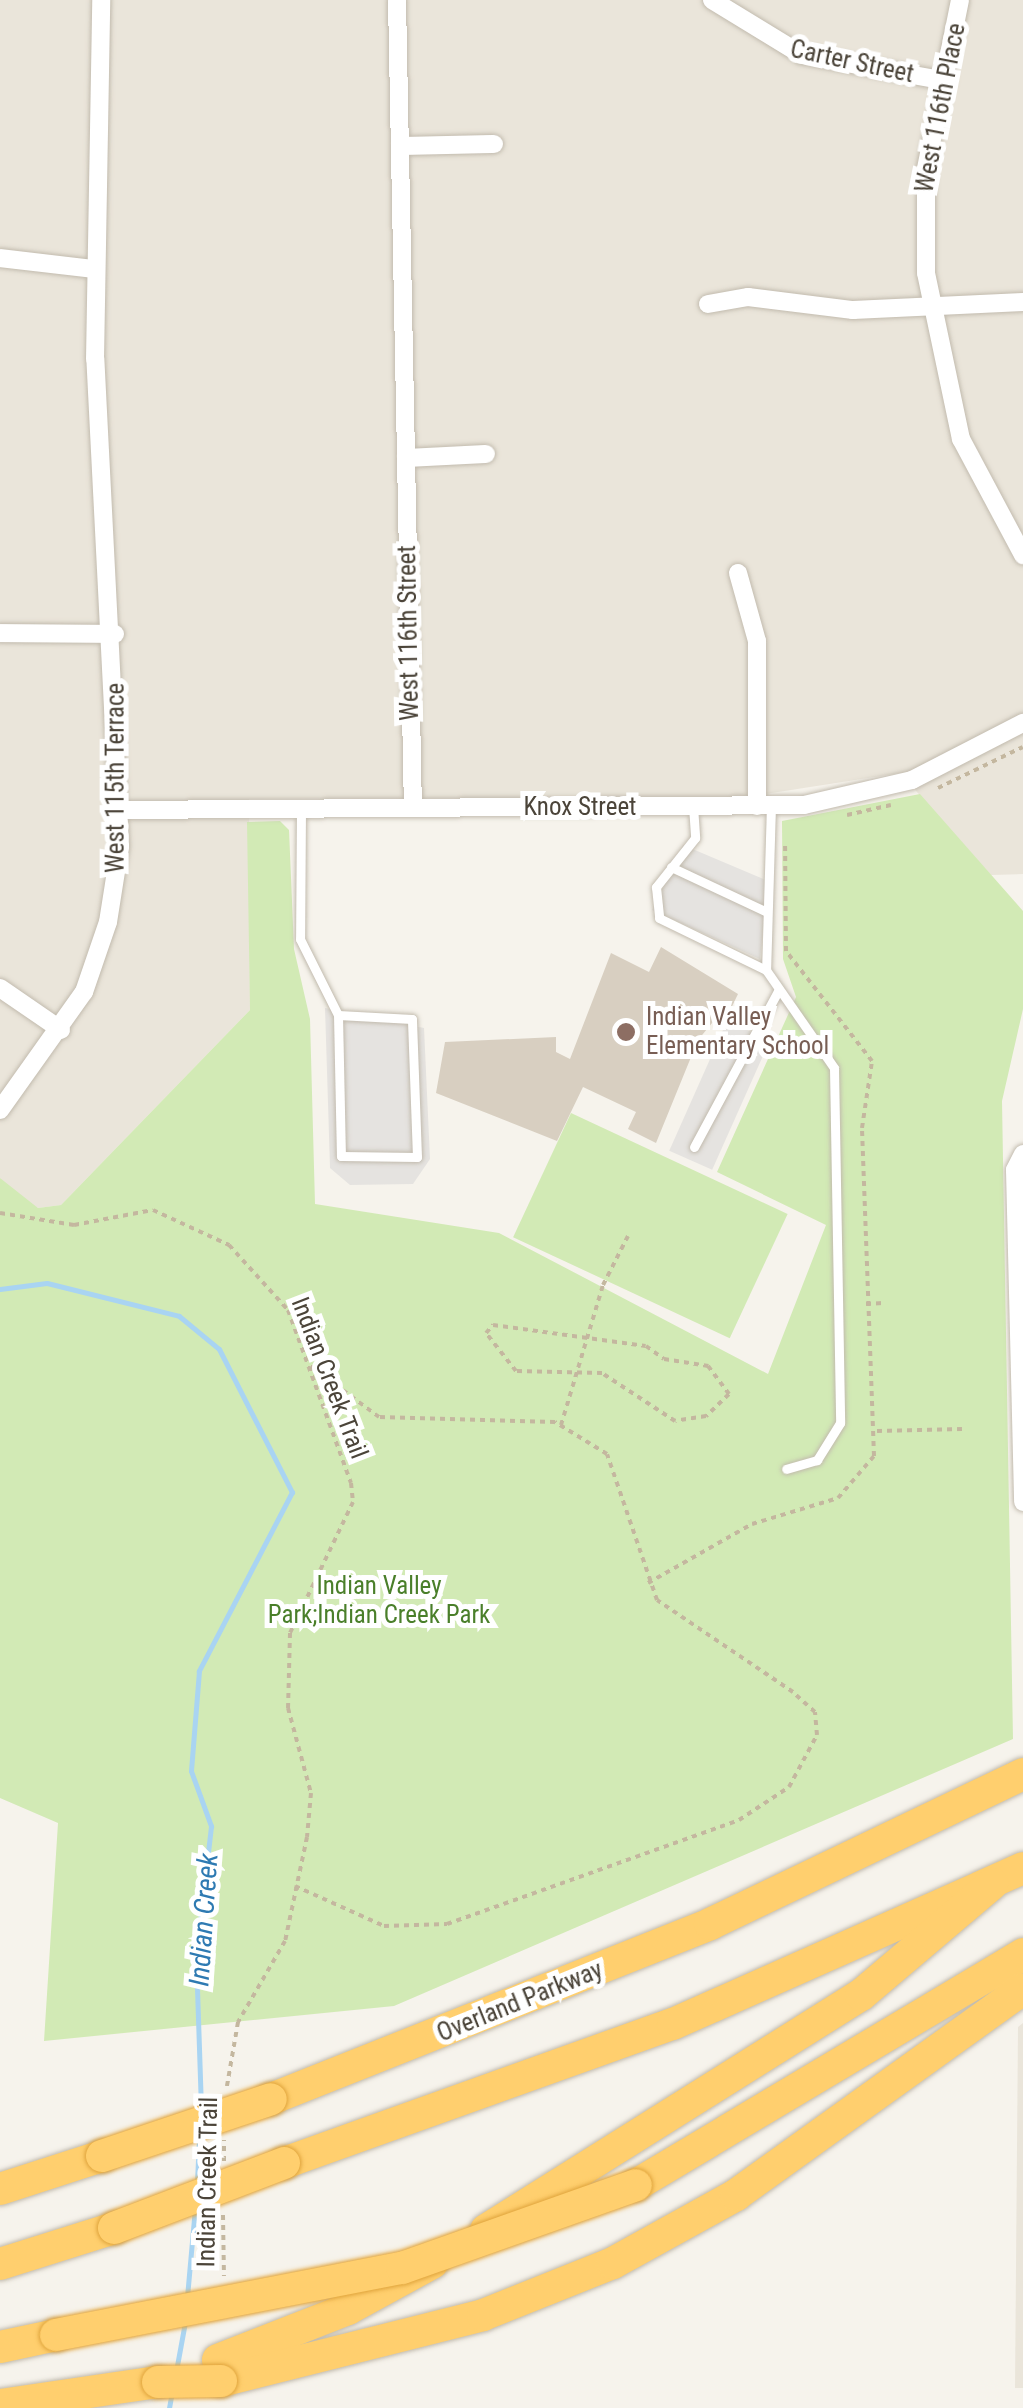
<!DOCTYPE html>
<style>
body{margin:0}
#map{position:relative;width:1023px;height:2408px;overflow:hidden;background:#f6f3ec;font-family:"Roboto Condensed",sans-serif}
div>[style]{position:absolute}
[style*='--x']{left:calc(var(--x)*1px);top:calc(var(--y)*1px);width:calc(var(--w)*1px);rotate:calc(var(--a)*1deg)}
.residential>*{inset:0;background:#eae5da}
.green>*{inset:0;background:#d2eab5;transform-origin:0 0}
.parking>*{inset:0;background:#e5e3e0;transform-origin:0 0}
.stream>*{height:5px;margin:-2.5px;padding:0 2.5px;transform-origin:2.5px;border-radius:2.5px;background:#a9d4f2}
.building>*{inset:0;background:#d8cfc1}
.path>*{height:4px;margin-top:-2px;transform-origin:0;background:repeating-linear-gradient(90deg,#c4b79f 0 5px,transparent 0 10px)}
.roads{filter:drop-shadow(0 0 2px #c2bbae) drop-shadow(0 0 2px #c2bbae)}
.lane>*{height:9px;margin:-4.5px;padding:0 4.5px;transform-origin:4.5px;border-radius:4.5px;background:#fff}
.street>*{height:18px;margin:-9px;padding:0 9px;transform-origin:9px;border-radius:9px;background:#fff}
.highway>*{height:32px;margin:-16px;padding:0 16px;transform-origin:16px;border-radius:16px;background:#ffcf6e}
.bridges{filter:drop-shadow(0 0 2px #e0a43c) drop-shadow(0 0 2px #e0a43c)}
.highway-bridge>*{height:32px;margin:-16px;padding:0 16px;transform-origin:16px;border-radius:16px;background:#ffcf6e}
.dots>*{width:28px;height:28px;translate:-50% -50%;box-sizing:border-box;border:5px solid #fff;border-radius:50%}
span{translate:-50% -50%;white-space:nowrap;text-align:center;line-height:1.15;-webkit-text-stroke:10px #fff;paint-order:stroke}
.street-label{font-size:25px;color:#4b4439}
.education-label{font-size:25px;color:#785e54}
.left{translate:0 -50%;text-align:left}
.park-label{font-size:25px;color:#4a7f2a}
.water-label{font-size:28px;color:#2e7ab2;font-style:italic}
</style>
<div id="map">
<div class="residential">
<i style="clip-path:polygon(0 0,1023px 0,1023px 874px,991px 875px,900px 773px,746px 797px,249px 799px,250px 1010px,61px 1205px,38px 1208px,14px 1197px,0 1178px)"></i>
<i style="clip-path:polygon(1023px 2023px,1023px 2388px,1015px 2388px,1018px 2027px)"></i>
</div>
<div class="green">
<i style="clip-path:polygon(920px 794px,1023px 911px,1023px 1009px,1002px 1101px,1013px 1739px,394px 2006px,44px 2041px,58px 1823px,0 1798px,0 1178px,38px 1208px,61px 1205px,250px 1010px,247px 822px,280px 821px,289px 830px,294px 949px,310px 1019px,315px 1204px,499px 1233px,768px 1374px,826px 1225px,717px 1172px,796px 997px,783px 959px,782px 821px)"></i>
<i style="left:571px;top:1113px;width:239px;height:137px;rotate:25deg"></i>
</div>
<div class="parking">
<i style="clip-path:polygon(683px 845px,768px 881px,760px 959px,652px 910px)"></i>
<i style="clip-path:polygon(325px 1008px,424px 1028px,430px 1159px,413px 1184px,350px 1185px,330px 1168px)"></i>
<i style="left:727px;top:1021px;width:47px;height:142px;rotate:24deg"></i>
</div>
<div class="stream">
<i style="--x:0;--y:1289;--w:47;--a:-7.3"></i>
<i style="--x:47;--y:1283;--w:136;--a:14"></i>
<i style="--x:179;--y:1316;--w:52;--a:39.5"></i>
<i style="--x:219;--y:1349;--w:161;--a:63"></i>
<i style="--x:292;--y:1492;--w:202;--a:117.5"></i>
<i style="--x:199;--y:1671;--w:100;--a:94.6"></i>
<i style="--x:191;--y:1771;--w:59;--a:70"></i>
<i style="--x:211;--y:1826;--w:133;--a:96.5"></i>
<i style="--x:196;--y:1958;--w:154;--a:88.1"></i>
<i style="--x:197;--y:2182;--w:44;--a:-87.4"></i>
<i style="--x:187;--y:2297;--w:89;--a:-84.9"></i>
<i style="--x:176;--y:2371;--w:50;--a:-79.6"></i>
<i style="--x:169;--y:2408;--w:17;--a:-80"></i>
</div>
<div class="building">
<i style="clip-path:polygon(661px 947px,738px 994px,725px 1021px,717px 1017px,698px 1040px,656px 1143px,628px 1129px,636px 1112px,583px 1087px,557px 1141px,436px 1093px,445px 1042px,556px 1037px,556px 1052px,570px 1059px,611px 953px,649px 972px)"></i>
</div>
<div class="path">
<i style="--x:938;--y:788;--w:94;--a:-25.8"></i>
<i style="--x:847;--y:815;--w:45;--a:-12.8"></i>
<i style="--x:0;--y:1213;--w:75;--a:9.2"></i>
<i style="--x:74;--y:1225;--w:80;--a:-10.8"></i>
<i style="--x:153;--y:1210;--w:84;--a:24.7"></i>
<i style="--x:229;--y:1245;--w:88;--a:47.8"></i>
<i style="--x:288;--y:1310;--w:184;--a:70"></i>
<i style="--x:351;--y:1483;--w:19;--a:84"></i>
<i style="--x:353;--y:1502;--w:145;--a:115.7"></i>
<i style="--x:290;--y:1633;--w:75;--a:91.5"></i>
<i style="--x:288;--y:1708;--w:88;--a:74.9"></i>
<i style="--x:311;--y:1793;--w:44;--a:95.2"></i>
<i style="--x:307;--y:1837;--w:106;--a:101.9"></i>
<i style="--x:285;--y:1941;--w:94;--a:120.1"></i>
<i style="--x:238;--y:2022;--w:65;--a:99.8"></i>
<i style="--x:866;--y:1304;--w:17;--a:-3"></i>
<i style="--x:493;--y:1325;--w:154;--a:7.8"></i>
<i style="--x:646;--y:1346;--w:22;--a:36"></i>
<i style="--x:664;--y:1359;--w:45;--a:9"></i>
<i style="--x:708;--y:1366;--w:35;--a:53"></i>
<i style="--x:729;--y:1394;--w:32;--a:136"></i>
<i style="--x:706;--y:1416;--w:31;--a:171"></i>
<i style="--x:675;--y:1421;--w:87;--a:-146.7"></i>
<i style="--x:602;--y:1373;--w:86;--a:-178.7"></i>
<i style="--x:516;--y:1371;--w:48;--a:-128.3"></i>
<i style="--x:486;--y:1333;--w:11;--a:-49"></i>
<i style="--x:561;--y:1425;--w:146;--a:-73.3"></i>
<i style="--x:603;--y:1285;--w:55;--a:-63"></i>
<i style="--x:877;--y:1431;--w:85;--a:-1.3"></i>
<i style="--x:648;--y:1583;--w:120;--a:-29.6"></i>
<i style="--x:752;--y:1524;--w:90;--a:-16.8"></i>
<i style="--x:838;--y:1498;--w:55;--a:-49.4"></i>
<i style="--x:874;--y:1456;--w:328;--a:-92.1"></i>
<i style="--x:862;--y:1128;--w:68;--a:-81.5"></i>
<i style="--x:872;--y:1061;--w:140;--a:-128"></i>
<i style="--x:786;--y:951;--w:109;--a:-90.5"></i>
<i style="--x:295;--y:1886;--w:98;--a:24.2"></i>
<i style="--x:384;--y:1926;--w:63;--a:-1.8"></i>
<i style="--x:447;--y:1924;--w:310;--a:-19.6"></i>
<i style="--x:739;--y:1820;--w:60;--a:-33.4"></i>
<i style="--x:789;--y:1787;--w:59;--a:-61.7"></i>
<i style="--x:817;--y:1735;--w:23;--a:-95"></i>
<i style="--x:815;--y:1712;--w:30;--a:-138"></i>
<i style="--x:793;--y:1692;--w:164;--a:-145.9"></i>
<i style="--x:657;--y:1600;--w:154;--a:-108.9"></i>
<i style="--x:607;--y:1454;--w:61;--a:-148.4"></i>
<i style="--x:555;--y:1422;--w:176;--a:-178.4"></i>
<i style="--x:379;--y:1417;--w:87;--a:-143.4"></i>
<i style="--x:224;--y:2161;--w:21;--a:-90"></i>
<i style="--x:223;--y:2215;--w:61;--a:89.1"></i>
</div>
<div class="roads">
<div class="lane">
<i style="--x:771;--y:805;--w:165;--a:91.7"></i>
<i style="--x:766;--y:970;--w:119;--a:55.2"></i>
<i style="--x:834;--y:1068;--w:355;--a:89"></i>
<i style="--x:840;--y:1423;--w:44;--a:121.9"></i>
<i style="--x:817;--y:1460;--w:32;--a:164"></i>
<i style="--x:693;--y:806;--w:32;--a:86"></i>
<i style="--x:695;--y:838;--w:63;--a:128.5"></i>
<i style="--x:656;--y:887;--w:31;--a:84"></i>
<i style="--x:659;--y:918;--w:119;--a:25.9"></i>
<i style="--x:301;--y:809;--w:130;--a:90.4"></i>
<i style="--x:300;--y:939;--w:85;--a:63.4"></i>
<i style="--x:338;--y:1015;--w:141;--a:88.8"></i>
<i style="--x:341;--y:1156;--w:76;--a:0.8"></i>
<i style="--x:417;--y:1157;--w:138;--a:-92.1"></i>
<i style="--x:412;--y:1019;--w:74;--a:-176.9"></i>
<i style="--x:671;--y:867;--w:106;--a:25.1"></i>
<i style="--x:694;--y:1147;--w:179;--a:-61.7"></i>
</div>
<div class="street">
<i style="--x:397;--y:0;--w:808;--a:88.87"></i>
<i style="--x:712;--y:0;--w:105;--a:31.4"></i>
<i style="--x:802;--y:55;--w:146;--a:10.2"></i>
<i style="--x:960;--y:0;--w:172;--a:101.4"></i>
<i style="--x:926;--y:169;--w:104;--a:90"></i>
<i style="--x:926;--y:273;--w:170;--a:78.1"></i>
<i style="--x:961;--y:439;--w:132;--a:61.9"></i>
<i style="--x:400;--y:146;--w:94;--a:-1.2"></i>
<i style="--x:0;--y:258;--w:95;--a:6.7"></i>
<i style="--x:708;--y:304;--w:41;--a:-9.9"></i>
<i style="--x:748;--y:297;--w:106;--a:7.1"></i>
<i style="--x:853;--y:310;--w:170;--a:-2.7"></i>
<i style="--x:406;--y:458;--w:80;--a:-2.9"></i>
<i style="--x:738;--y:573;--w:71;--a:74.4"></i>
<i style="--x:757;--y:641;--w:165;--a:90"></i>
<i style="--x:0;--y:633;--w:115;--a:0.5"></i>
<i style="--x:120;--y:810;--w:684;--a:-0.42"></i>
<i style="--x:804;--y:805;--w:111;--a:-13"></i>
<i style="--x:912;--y:780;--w:125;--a:-27.2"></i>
<i style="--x:0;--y:988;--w:74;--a:34.5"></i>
<i style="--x:0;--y:1110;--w:145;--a:-54.6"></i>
<i style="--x:84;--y:992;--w:74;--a:-71.1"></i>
<i style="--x:108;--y:922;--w:77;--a:-81"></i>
<i style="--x:120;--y:846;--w:488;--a:-92.9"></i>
<i style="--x:95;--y:359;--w:359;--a:-89"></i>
<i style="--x:1023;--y:1154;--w:18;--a:117"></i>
<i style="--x:1015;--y:1170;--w:332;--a:88.6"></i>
</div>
<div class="highway">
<i style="--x:271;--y:2099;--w:473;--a:-21.7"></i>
<i style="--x:710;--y:1924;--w:347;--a:-25.6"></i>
<i style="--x:284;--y:2163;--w:413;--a:-19.7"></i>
<i style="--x:673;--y:2024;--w:383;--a:-24"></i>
<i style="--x:636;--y:2185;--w:451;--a:-30.8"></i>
<i style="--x:0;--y:2189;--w:107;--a:-17.9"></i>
<i style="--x:486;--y:2230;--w:443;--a:-32.1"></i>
<i style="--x:861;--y:1995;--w:172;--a:-40.3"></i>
<i style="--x:0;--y:2264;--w:120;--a:-17.5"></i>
<i style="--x:0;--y:2347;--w:57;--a:-12.1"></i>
<i style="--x:218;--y:2360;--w:140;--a:-21.4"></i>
<i style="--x:348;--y:2309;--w:96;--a:-28.7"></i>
<i style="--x:221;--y:2381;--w:270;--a:-14.1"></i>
<i style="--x:483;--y:2315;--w:140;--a:-21.8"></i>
<i style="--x:613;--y:2263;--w:141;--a:-28.9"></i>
<i style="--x:736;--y:2195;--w:353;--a:-35.7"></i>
<i style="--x:0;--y:2405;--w:160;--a:-8.3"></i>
</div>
</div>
<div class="bridges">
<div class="highway-bridge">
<i style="--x:102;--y:2156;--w:178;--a:-18.6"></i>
<i style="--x:114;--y:2228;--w:182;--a:-20.9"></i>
<i style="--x:56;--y:2335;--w:352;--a:-11"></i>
<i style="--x:402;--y:2268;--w:248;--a:-19.5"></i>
<i style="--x:158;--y:2382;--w:63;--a:-0.9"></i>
</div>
</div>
<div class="dots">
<i style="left:626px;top:1032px;background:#8d6e63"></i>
</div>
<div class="street-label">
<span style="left:852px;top:62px;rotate:12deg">Carter Street</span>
<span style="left:941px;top:108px;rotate:-79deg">West 116th Place</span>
<span style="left:409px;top:633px;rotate:-91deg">West 116th Street</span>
<span style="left:116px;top:778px;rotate:-90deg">West 115th Terrace</span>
<span style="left:580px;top:807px">Knox Street</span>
<span style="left:329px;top:1378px;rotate:69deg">Indian Creek Trail</span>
<span style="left:520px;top:2002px;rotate:-22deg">Overland Parkway</span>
<span style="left:208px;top:2182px;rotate:-89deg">Indian Creek Trail</span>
</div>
<div class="education-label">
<span class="left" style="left:646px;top:1032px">Indian Valley<br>Elementary School</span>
</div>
<div class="park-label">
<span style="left:379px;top:1601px">Indian Valley<br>Park;Indian Creek Park</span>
</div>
<div class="water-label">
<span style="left:204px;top:1920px;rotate:-86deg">Indian Creek</span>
</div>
</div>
